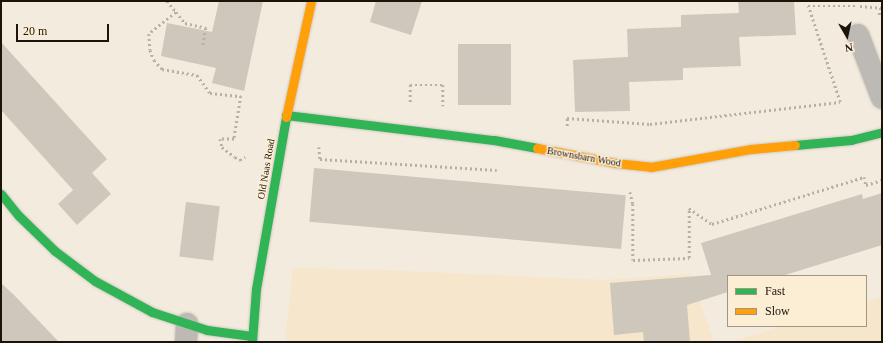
<!DOCTYPE html>
<style>
body{margin:0}
#map{position:relative;width:883px;height:343px;overflow:hidden;background:#f3ebde;font-family:"Times New Roman",serif}
div>[style]{position:absolute}
[style*='--x']{left:calc(var(--x)*1px);top:calc(var(--y)*1px);width:calc(var(--w)*1px);rotate:calc(var(--a)*1deg)}
.built>*{inset:0;background:#f6e6cc}
.building>*{inset:0;background:#cec7bb;transform-origin:0 0}
.path>*{height:2.5px;margin-top:-1.25px;transform-origin:0;background:repeating-linear-gradient(90deg,#b5b0a8 0 2px,transparent 0 5px)}
.roads{filter:drop-shadow(0 0 1px #cfc8be) drop-shadow(0 0 1px #cfc8be)}
.street>*{height:22px;margin:-11px;padding:0 11px;transform-origin:11px;border-radius:11px;background:#bdb9b4}
.fast>*{height:9px;margin:-4.5px;padding:0 4.5px;transform-origin:4.5px;border-radius:4.5px;background:#30b455}
.slow>*{height:9px;margin:-4.5px;padding:0 4.5px;transform-origin:4.5px;border-radius:4.5px;background:#ff9f0a}
span{translate:-50% -50%;white-space:nowrap;text-align:center;line-height:1.15;-webkit-text-stroke:3px #fcedd5;paint-order:stroke}
.street-label{font-size:10px;color:#1a1409}
.frame{position:absolute;inset:0;border:2px solid #1a1409;pointer-events:none}
.legend{position:absolute;left:727px;top:275px;width:140px;height:52px;box-sizing:border-box;background:#fcedd5;border:1px solid #a29683;margin:0;padding:5px 7px;list-style:none;font-size:12px;color:#1a1409}
.legend li{display:flex;align-items:center;gap:8px;height:20px}
.legend b{width:20px;border:1px solid #a29683}
.north{position:absolute;left:827px;top:16px;width:40px;height:40px;-webkit-text-stroke:3px #fcedd5;paint-order:stroke;rotate:171deg;font-size:11px;font-weight:700;line-height:16px;text-align:center;color:#1a1409}
.north::after{content:'';display:block;margin:auto;width:14px;height:18px;background:#1a1409;clip-path:polygon(50% 0,100% 100%,50% 72%,0 100%)}
.scale{position:absolute;left:16px;top:24px;width:93px;height:18px;box-sizing:border-box;border:2px solid #1a1409;border-top:0;padding-left:5px;font-size:12px;line-height:14px;white-space:nowrap;color:#1a1409;-webkit-text-stroke:3px #fcedd5;paint-order:stroke}
</style>
<div id="map">
<div class="built">
<i style="clip-path:polygon(293px 268px,382px 270px,606px 280px,690px 274px,714px 342px,285px 342px)"></i>
<i style="clip-path:polygon(882px 297px,882px 342px,730px 342px,784px 326px,866px 326px,866px 302px)"></i>
</div>
<div class="building">
<i style="clip-path:polygon(219px 1px,263px 1px,244px 91px,212px 83px,216px 68px,161px 56px,167px 23px,212px 32px)"></i>
<i style="clip-path:polygon(376px 1px,422px 1px,411px 35px,370px 22px)"></i>
<i style="clip-path:polygon(738px 1px,794px 1px,796px 35px,739px 37px,741px 66px,683px 68px,683px 80px,629px 82px,630px 111px,575px 112px,573px 60px,628px 57px,627px 29px,681px 27px,681px 15px,739px 13px)"></i>
<i style="clip-path:polygon(1px 42px,107px 159px,92px 173px,111px 194px,77px 225px,58px 204px,73px 190px,1px 110px)"></i>
<i style="left:458px;top:44px;width:53px;height:61px"></i>
<i style="left:314px;top:168px;width:313px;height:54px;rotate:5deg"></i>
<i style="clip-path:polygon(882px 193px,882px 245px,782px 276px,728px 276px,728px 292px,687px 305px,690px 342px,644px 342px,643px 332px,614px 335px,610px 283px,711px 275px,701px 243px,862px 194px,863px 199px)"></i>
<i style="left:186px;top:202px;width:34px;height:55px;rotate:7deg"></i>
<i style="clip-path:polygon(1px 283px,14px 295px,59px 342px,1px 342px)"></i>
</div>
<div class="path">
<i style="--x:167;--y:1;--w:14;--a:51"></i>
<i style="--x:176;--y:12;--w:35;--a:141"></i>
<i style="--x:149;--y:34;--w:16;--a:86"></i>
<i style="--x:150;--y:50;--w:11;--a:68"></i>
<i style="--x:154;--y:60;--w:12;--a:48"></i>
<i style="--x:162;--y:69;--w:36;--a:10"></i>
<i style="--x:197;--y:75;--w:22;--a:54"></i>
<i style="--x:210;--y:93;--w:31;--a:6"></i>
<i style="--x:241;--y:96;--w:44;--a:99.2"></i>
<i style="--x:234;--y:139;--w:14;--a:180"></i>
<i style="--x:220;--y:139;--w:8;--a:76"></i>
<i style="--x:222;--y:147;--w:16;--a:38"></i>
<i style="--x:235;--y:157;--w:6;--a:31"></i>
<i style="--x:240;--y:160;--w:6;--a:-31"></i>
<i style="--x:860;--y:6;--w:21;--a:5"></i>
<i style="--x:881;--y:8;--w:9;--a:103"></i>
<i style="--x:176;--y:12;--w:14;--a:51"></i>
<i style="--x:185;--y:23;--w:22;--a:13"></i>
<i style="--x:206;--y:28;--w:17;--a:100"></i>
<i style="--x:410;--y:102;--w:17;--a:-90"></i>
<i style="--x:410;--y:85;--w:33;--a:0"></i>
<i style="--x:443;--y:85;--w:21;--a:90"></i>
<i style="--x:567;--y:126;--w:8;--a:-90"></i>
<i style="--x:567;--y:118;--w:83;--a:4.1"></i>
<i style="--x:650;--y:124;--w:191;--a:-6.6"></i>
<i style="--x:840;--y:102;--w:101;--a:-108.4"></i>
<i style="--x:808;--y:6;--w:47;--a:0"></i>
<i style="--x:319;--y:147;--w:12;--a:85"></i>
<i style="--x:320;--y:159;--w:177;--a:3.6"></i>
<i style="--x:630;--y:192;--w:12;--a:76"></i>
<i style="--x:633;--y:204;--w:56;--a:90"></i>
<i style="--x:633;--y:260;--w:56;--a:-2"></i>
<i style="--x:689;--y:258;--w:50;--a:-90"></i>
<i style="--x:689;--y:208;--w:28;--a:35"></i>
<i style="--x:712;--y:224;--w:159;--a:-17.2"></i>
<i style="--x:864;--y:177;--w:8;--a:76"></i>
<i style="--x:866;--y:185;--w:17;--a:-17"></i>
</div>
<div class="roads">
<div class="street">
<i style="--x:858;--y:35;--w:67;--a:69.1"></i>
<i style="--x:186;--y:342;--w:18;--a:-87"></i>
</div>
<div class="fast">
<i style="--x:286;--y:115;--w:209;--a:6.9"></i>
<i style="--x:494;--y:140;--w:44;--a:10.5"></i>
<i style="--x:795;--y:145;--w:56;--a:-5.1"></i>
<i style="--x:851;--y:140;--w:32;--a:-14"></i>
<i style="--x:1;--y:194;--w:28;--a:51"></i>
<i style="--x:19;--y:216;--w:50;--a:44.2"></i>
<i style="--x:55;--y:251;--w:50;--a:36.9"></i>
<i style="--x:95;--y:281;--w:65;--a:28.5"></i>
<i style="--x:152;--y:312;--w:58;--a:18.1"></i>
<i style="--x:207;--y:330;--w:45;--a:7.6"></i>
<i style="--x:252;--y:342;--w:53;--a:-85.7"></i>
<i style="--x:256;--y:289;--w:175;--a:-80.1"></i>
</div>
<div class="slow">
<i style="--x:286;--y:117;--w:119;--a:-77.8"></i>
<i style="--x:537;--y:148;--w:79;--a:10.9"></i>
<i style="--x:615;--y:163;--w:36;--a:6"></i>
<i style="--x:651;--y:167;--w:102;--a:-10.2"></i>
<i style="--x:751;--y:149;--w:44;--a:-5.2"></i>
</div>
</div>
<div class="street-label">
<span style="left:584px;top:157px;rotate:10deg">Brownsbarn Wood</span>
<span style="left:266px;top:169px;rotate:-80deg">Old Naas Road</span>
</div>
<div class="frame"></div>
<ul class="legend">
<li><b style="height:5px;background:#30b455"></b>Fast</li>
<li><b style="height:5px;background:#ff9f0a"></b>Slow</li>
</ul>
<div class="north">N</div>
<div class="scale">20 m</div>
</div>
